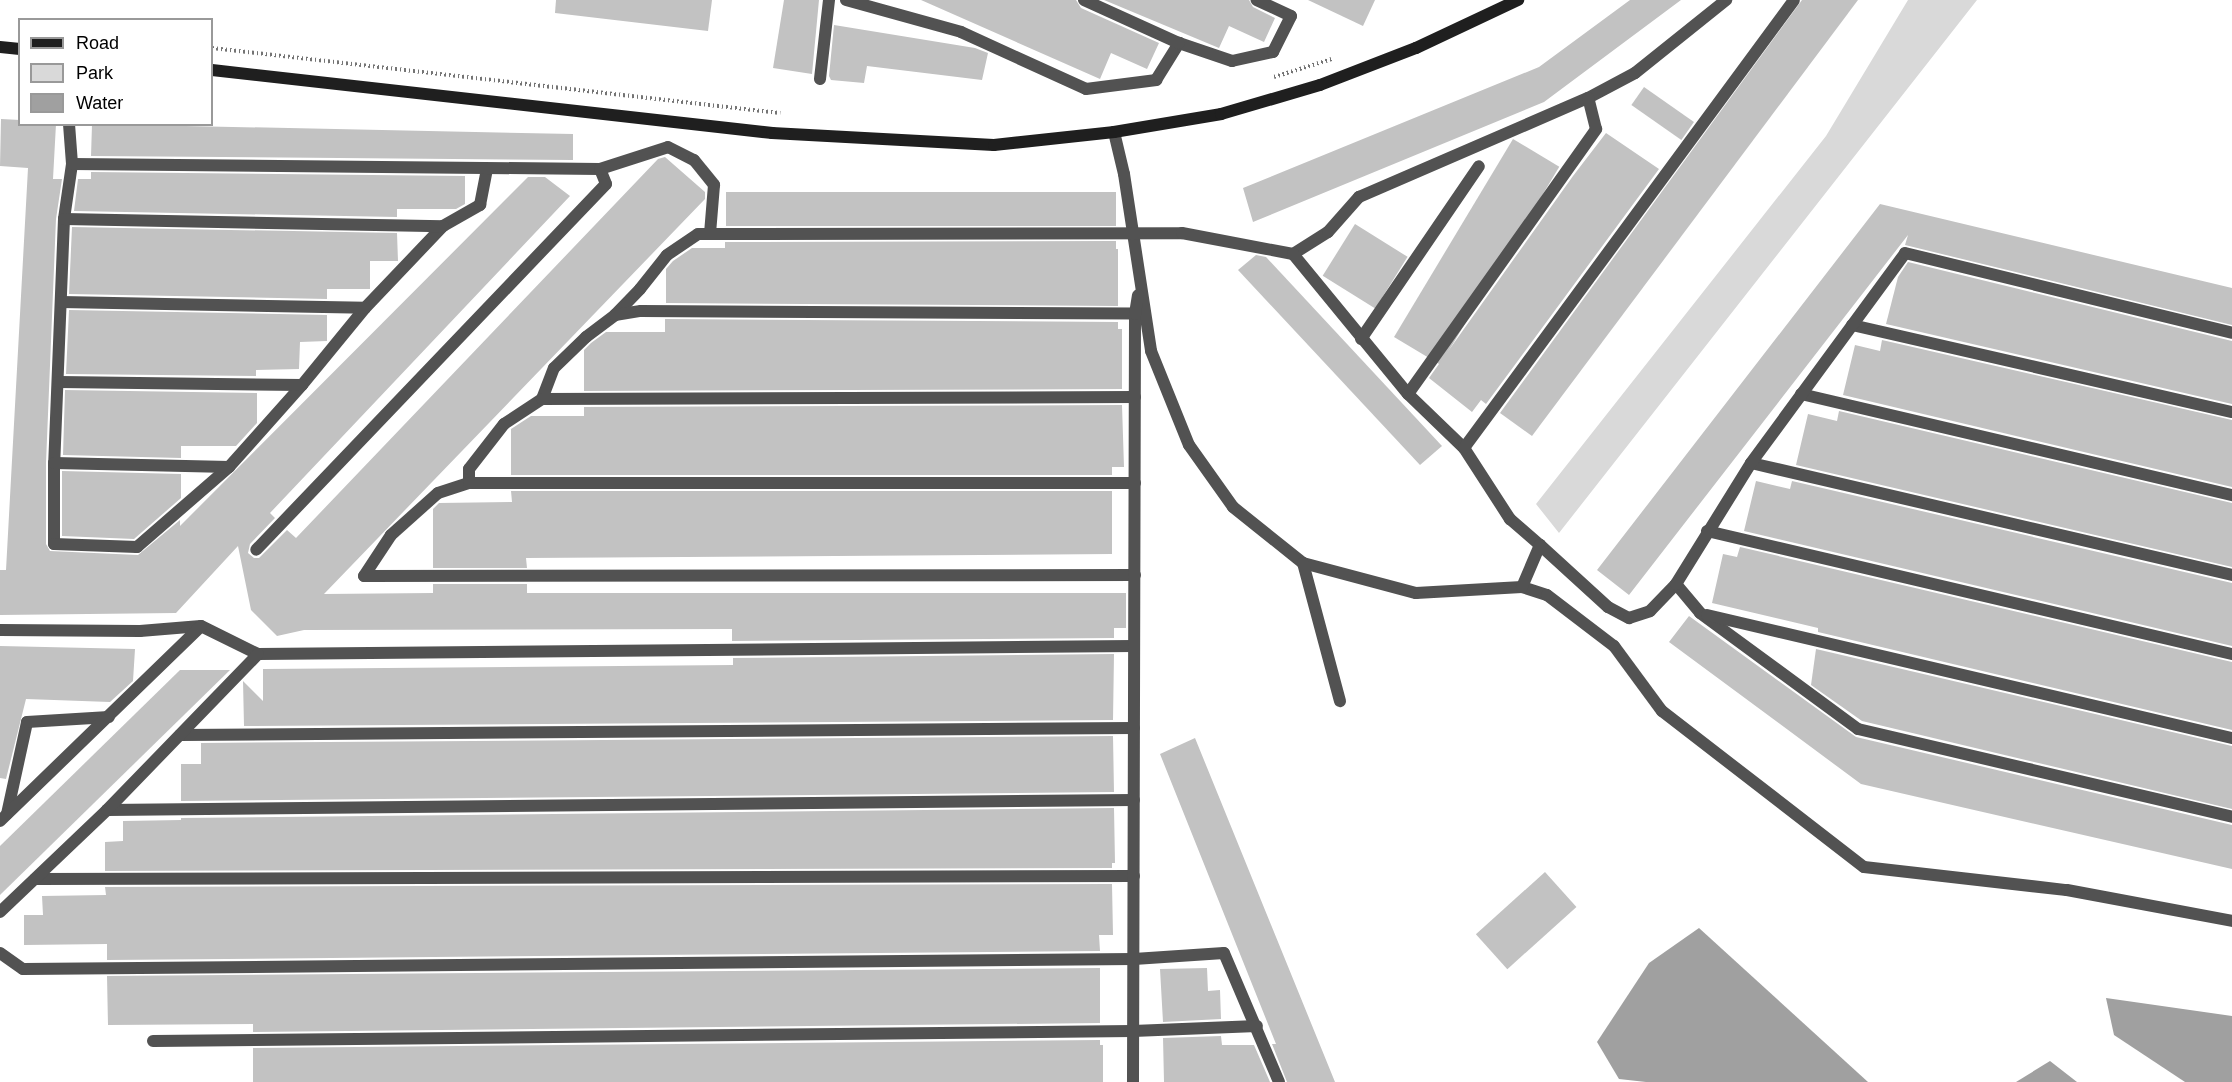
<!DOCTYPE html>
<style>
body{margin:0}
#map{position:relative;width:2232px;height:1082px;overflow:hidden;background:#fff;font-family:Arial,sans-serif}
div>[style]{position:absolute}
[style*='--x']{left:calc(var(--x)*1px);top:calc(var(--y)*1px);width:calc(var(--w)*1px);rotate:calc(var(--a)*1deg)}
.green>*{inset:0;background:#d9d9d9}
.water>*{inset:0;background:#a0a0a0}
.building>*{inset:0;background:#c2c2c2;transform-origin:0 0}
.path>*{height:4px;margin-top:-2px;transform-origin:0;background:repeating-linear-gradient(90deg,#747474 0 1.5px,transparent 0 4.5px)}
.service>*{height:12px;margin:-6px;padding:0 6px;transform-origin:6px;border-radius:6px;background:#525252}
.secondary>*{height:12px;margin:-6px;padding:0 6px;transform-origin:6px;border-radius:6px;background:#1f1f1f}
span{translate:-50% -50%;white-space:nowrap;text-align:center;line-height:1.15;-webkit-text-stroke:4.5px #fff;paint-order:stroke}
.legend{position:absolute;left:18px;top:18px;width:195px;height:108px;box-sizing:border-box;background:#fff;border:2px solid #999;margin:0;padding:8px 10px;list-style:none;font-size:18px;color:#000}
.legend li{display:flex;align-items:center;gap:12px;height:30px}
.legend b{width:30px;border:2px solid #999}
</style>
<div id="map">
<div class="green">
<i style="clip-path:polygon(1908px 0,1977px 0,1559px 533px,1536px 504px,1826px 136px)"></i>
</div>
<div class="water">
<i style="clip-path:polygon(1699px 928px,1868px 1082px,1646px 1082px,1619px 1079px,1597px 1042px,1649px 963px)"></i>
<i style="clip-path:polygon(2106px 998px,2232px 1016px,2232px 1082px,2185px 1082px,2114px 1035px)"></i>
<i style="clip-path:polygon(2050px 1061px,2077px 1082px,2016px 1082px)"></i>
</div>
<div class="building">
<i style="clip-path:polygon(556px 0,712px 0,708px 31px,555px 13px)"></i>
<i style="clip-path:polygon(784px 0,819px 0,812px 74px,773px 68px)"></i>
<i style="clip-path:polygon(921px 0,1076px 0,1081px 8px,1159px 43px,1147px 69px,1111px 53px,1100px 79px)"></i>
<i style="clip-path:polygon(1104px 0,1249px 0,1253px 7px,1275px 18px,1264px 42px,1229px 26px,1219px 48px)"></i>
<i style="clip-path:polygon(1308px 0,1375px 0,1363px 26px)"></i>
<i style="clip-path:polygon(1630px 0,1681px 0,1544px 102px,1253px 222px,1243px 188px,1539px 67px)"></i>
<i style="clip-path:polygon(1802px 0,1858px 0,1532px 436px,1500px 413px)"></i>
<i style="clip-path:polygon(834px 25px,975px 48px,988px 53px,982px 80px,867px 66px,864px 83px,831px 80px,829px 76px)"></i>
<i style="left:1644px;top:87px;width:61px;height:22px;rotate:35deg"></i>
<i style="clip-path:polygon(1px 119px,20px 120px,20px 124px,56px 124px,53px 179px,62px 179px,56px 219px,46px 463px,46px 544px,50px 551px,138px 555px,180px 520px,180px 526px,528px 177px,545px 177px,570px 196px,270px 513px,275px 518px,250px 544px,248px 553px,254px 558px,259px 558px,287px 530px,296px 538px,658px 159px,665px 157px,705px 192px,705px 199px,324px 594px,433px 593px,433px 584px,527px 584px,527px 593px,1126px 593px,1126px 628px,1114px 628px,1114px 638px,732px 641px,732px 629px,304px 630px,277px 636px,251px 610px,238px 546px,176px 613px,0 615px,0 570px,6px 570px,28px 168px,0 166px)"></i>
<i style="clip-path:polygon(92px 124px,573px 134px,573px 160px,91px 156px)"></i>
<i style="clip-path:polygon(1606px 133px,1659px 169px,1486px 404px,1481px 400px,1472px 412px,1429px 378px,1573px 176px)"></i>
<i style="left:1513px;top:139px;width:54px;height:231px;rotate:31deg"></i>
<i style="clip-path:polygon(91px 172px,465px 176px,465px 204px,456px 209px,397px 209px,397px 217px,74px 211px,78px 179px,91px 179px)"></i>
<i style="left:726px;top:192px;width:390px;height:34px"></i>
<i style="clip-path:polygon(1880px 204px,2232px 288px,2232px 325px,1905px 245px,1908px 235px,1629px 595px,1597px 570px)"></i>
<i style="left:1355px;top:224px;width:62px;height:61px;rotate:32deg"></i>
<i style="clip-path:polygon(72px 227px,397px 233px,398px 261px,370px 261px,370px 289px,327px 289px,327px 299px,69px 294px)"></i>
<i style="clip-path:polygon(1116px 241px,1116px 249px,1118px 249px,1118px 306px,666px 303px,666px 269px,673px 261px,692px 248px,725px 248px,725px 242px)"></i>
<i style="clip-path:polygon(1256px 255px,1266px 257px,1442px 446px,1420px 465px,1238px 270px)"></i>
<i style="clip-path:polygon(1908px 262px,2232px 341px,2232px 404px,1886px 324px,1898px 277px)"></i>
<i style="clip-path:polygon(69px 310px,327px 315px,327px 341px,300px 342px,299px 369px,256px 370px,256px 376px,66px 374px)"></i>
<i style="clip-path:polygon(665px 319px,1118px 322px,1118px 329px,1122px 329px,1122px 389px,584px 391px,584px 350px,591px 343px,606px 332px,665px 332px)"></i>
<i style="clip-path:polygon(1882px 340px,2232px 420px,2232px 487px,1843px 395px,1855px 345px,1880px 351px)"></i>
<i style="clip-path:polygon(65px 390px,257px 393px,257px 423px,236px 446px,181px 446px,181px 458px,63px 455px)"></i>
<i style="clip-path:polygon(1122px 405px,1124px 467px,1112px 467px,1112px 475px,511px 475px,511px 429px,531px 416px,584px 416px,584px 407px)"></i>
<i style="clip-path:polygon(1839px 411px,2232px 503px,2232px 567px,1796px 465px,1808px 414px,1837px 421px)"></i>
<i style="clip-path:polygon(62px 471px,181px 474px,181px 498px,134px 539px,62px 536px)"></i>
<i style="clip-path:polygon(1756px 481px,1790px 489px,1792px 481px,2232px 583px,2232px 646px,1744px 531px)"></i>
<i style="clip-path:polygon(511px 491px,1112px 491px,1112px 554px,526px 558px,527px 568px,433px 568px,433px 509px,439px 503px,512px 502px)"></i>
<i style="clip-path:polygon(1740px 547px,2232px 662px,2232px 730px,1818px 632px,1818px 628px,1712px 603px,1723px 554px,1737px 557px)"></i>
<i style="clip-path:polygon(1689px 616px,1856px 737px,2232px 825px,2232px 869px,1861px 784px,1669px 642px)"></i>
<i style="clip-path:polygon(0 646px,135px 649px,133px 681px,110px 702px,26px 699px,6px 779px,0 778px)"></i>
<i style="clip-path:polygon(1816px 649px,2232px 746px,2232px 809px,1862px 721px,1811px 685px)"></i>
<i style="clip-path:polygon(1114px 654px,1113px 720px,244px 726px,243px 681px,263px 701px,263px 669px,733px 665px,733px 658px)"></i>
<i style="clip-path:polygon(180px 670px,230px 670px,0 895px,0 846px)"></i>
<i style="clip-path:polygon(1113px 736px,1114px 792px,181px 801px,181px 764px,201px 764px,201px 743px)"></i>
<i style="clip-path:polygon(1195px 738px,1335px 1082px,1287px 1082px,1272px 1044px,1276px 1044px,1160px 754px)"></i>
<i style="clip-path:polygon(1114px 808px,1115px 863px,1112px 863px,1112px 868px,105px 871px,105px 842px,123px 841px,123px 821px,181px 820px,181px 818px)"></i>
<i style="left:1545px;top:872px;width:47px;height:93px;rotate:48deg"></i>
<i style="clip-path:polygon(1112px 884px,1113px 935px,1099px 935px,1100px 951px,107px 960px,107px 944px,24px 945px,24px 915px,43px 915px,42px 896px,106px 895px,105px 887px)"></i>
<i style="clip-path:polygon(1100px 968px,1100px 1023px,253px 1032px,253px 1024px,108px 1025px,107px 976px)"></i>
<i style="clip-path:polygon(1207px 968px,1208px 991px,1220px 990px,1221px 1019px,1163px 1022px,1160px 969px)"></i>
<i style="clip-path:polygon(1221px 1036px,1222px 1045px,1254px 1045px,1270px 1082px,1164px 1082px,1163px 1038px)"></i>
<i style="clip-path:polygon(1100px 1040px,1100px 1045px,1103px 1045px,1103px 1082px,253px 1082px,253px 1048px)"></i>
</div>
<div class="path">
<i style="--x:212;--y:48;--w:572;--a:6.53"></i>
<i style="--x:1274;--y:77;--w:61;--a:-17.2"></i>
</div>
<div class="service">
<i style="--x:846;--y:0;--w:119;--a:15.5"></i>
<i style="--x:961;--y:32;--w:137;--a:24.5"></i>
<i style="--x:1086;--y:89;--w:71;--a:-7.3"></i>
<i style="--x:1156;--y:80;--w:44;--a:-58.1"></i>
<i style="--x:1179;--y:43;--w:56;--a:18.8"></i>
<i style="--x:1232;--y:61;--w:42;--a:-12.4"></i>
<i style="--x:1273;--y:52;--w:40;--a:-63.4"></i>
<i style="--x:1291;--y:16;--w:38;--a:-155"></i>
<i style="--x:1084;--y:0;--w:104;--a:24.4"></i>
<i style="--x:820;--y:79;--w:80;--a:-83.5"></i>
<i style="--x:69;--y:124;--w:40;--a:85.7"></i>
<i style="--x:72;--y:164;--w:56;--a:98.3"></i>
<i style="--x:64;--y:219;--w:244;--a:92.3"></i>
<i style="--x:54;--y:463;--w:81;--a:90"></i>
<i style="--x:54;--y:544;--w:83;--a:2.1"></i>
<i style="--x:137;--y:547;--w:122;--a:-41"></i>
<i style="--x:229;--y:467;--w:110;--a:-48.3"></i>
<i style="--x:302;--y:385;--w:99;--a:-50.7"></i>
<i style="--x:365;--y:308;--w:113;--a:-46.4"></i>
<i style="--x:443;--y:226;--w:43;--a:-29.6"></i>
<i style="--x:480;--y:205;--w:36;--a:-79"></i>
<i style="--x:1114;--y:132;--w:43;--a:76.6"></i>
<i style="--x:1124;--y:174;--w:179;--a:81.3"></i>
<i style="--x:1151;--y:351;--w:101;--a:68"></i>
<i style="--x:1189;--y:445;--w:76;--a:54.6"></i>
<i style="--x:1233;--y:507;--w:90;--a:38.7"></i>
<i style="--x:1303;--y:563;--w:117;--a:14.9"></i>
<i style="--x:1416;--y:593;--w:106;--a:-3.2"></i>
<i style="--x:1522;--y:587;--w:26;--a:18"></i>
<i style="--x:1547;--y:595;--w:84;--a:37.3"></i>
<i style="--x:1614;--y:646;--w:81;--a:53.6"></i>
<i style="--x:1662;--y:711;--w:255;--a:37.7"></i>
<i style="--x:1864;--y:867;--w:204;--a:6.5"></i>
<i style="--x:2067;--y:890;--w:168;--a:10.6"></i>
<i style="--x:72;--y:164;--w:528;--a:0.54"></i>
<i style="--x:600;--y:169;--w:16;--a:68"></i>
<i style="--x:606;--y:184;--w:506;--a:133.72"></i>
<i style="--x:600;--y:169;--w:71;--a:-17.9"></i>
<i style="--x:668;--y:147;--w:29;--a:27"></i>
<i style="--x:694;--y:160;--w:32;--a:51"></i>
<i style="--x:714;--y:185;--w:49;--a:94.7"></i>
<i style="--x:64;--y:219;--w:379;--a:1.1"></i>
<i style="--x:1293;--y:254;--w:41;--a:-32.2"></i>
<i style="--x:1328;--y:232;--w:47;--a:-48.5"></i>
<i style="--x:1359;--y:197;--w:249;--a:-23.4"></i>
<i style="--x:1588;--y:98;--w:53;--a:-28"></i>
<i style="--x:1635;--y:73;--w:117;--a:-38.7"></i>
<i style="--x:61;--y:302;--w:304;--a:1.1"></i>
<i style="--x:615;--y:315;--w:36;--a:-46"></i>
<i style="--x:640;--y:289;--w:43;--a:-51.5"></i>
<i style="--x:667;--y:255;--w:37;--a:-34"></i>
<i style="--x:698;--y:234;--w:484;--a:-0.1"></i>
<i style="--x:1182;--y:233;--w:113;--a:10.7"></i>
<i style="--x:1293;--y:254;--w:181;--a:50.6"></i>
<i style="--x:1408;--y:394;--w:78;--a:44"></i>
<i style="--x:1464;--y:448;--w:85;--a:57.1"></i>
<i style="--x:1510;--y:519;--w:40;--a:41"></i>
<i style="--x:1852;--y:325;--w:390;--a:12.9"></i>
<i style="--x:1361;--y:339;--w:209;--a:-55.7"></i>
<i style="--x:59;--y:382;--w:243;--a:0.7"></i>
<i style="--x:1408;--y:394;--w:325;--a:-54.6"></i>
<i style="--x:1596;--y:129;--w:32;--a:-104"></i>
<i style="--x:1801;--y:394;--w:443;--a:13.2"></i>
<i style="--x:542;--y:399;--w:33;--a:-69"></i>
<i style="--x:554;--y:368;--w:45;--a:-44.1"></i>
<i style="--x:586;--y:337;--w:36;--a:-37"></i>
<i style="--x:615;--y:315;--w:26;--a:-9"></i>
<i style="--x:641;--y:311;--w:494;--a:0.3"></i>
<i style="--x:1464;--y:448;--w:556;--a:-53.62"></i>
<i style="--x:54;--y:463;--w:175;--a:1.3"></i>
<i style="--x:1751;--y:463;--w:494;--a:13.1"></i>
<i style="--x:469;--y:483;--w:14;--a:-90"></i>
<i style="--x:469;--y:469;--w:57;--a:-52.1"></i>
<i style="--x:504;--y:424;--w:45;--a:-33.3"></i>
<i style="--x:542;--y:399;--w:593;--a:-0.19"></i>
<i style="--x:1707;--y:531;--w:539;--a:13.19"></i>
<i style="--x:1303;--y:563;--w:143;--a:75"></i>
<i style="--x:364;--y:576;--w:49;--a:-56.6"></i>
<i style="--x:391;--y:535;--w:63;--a:-41.8"></i>
<i style="--x:438;--y:493;--w:33;--a:-18"></i>
<i style="--x:469;--y:483;--w:666;--a:0"></i>
<i style="--x:364;--y:576;--w:771;--a:-0.07"></i>
<i style="--x:1676;--y:584;--w:38;--a:50"></i>
<i style="--x:1700;--y:613;--w:196;--a:36.3"></i>
<i style="--x:1858;--y:729;--w:384;--a:13.2"></i>
<i style="--x:1522;--y:587;--w:46;--a:-66.8"></i>
<i style="--x:1540;--y:545;--w:92;--a:42.4"></i>
<i style="--x:1608;--y:607;--w:24;--a:28"></i>
<i style="--x:1629;--y:618;--w:22;--a:-18"></i>
<i style="--x:1650;--y:611;--w:37;--a:-46"></i>
<i style="--x:1676;--y:584;--w:142;--a:-58.2"></i>
<i style="--x:1751;--y:463;--w:260;--a:-53.7"></i>
<i style="--x:1905;--y:253;--w:337;--a:13.7"></i>
<i style="--x:1707;--y:615;--w:539;--a:13.19"></i>
<i style="--x:0;--y:630;--w:140;--a:0.4"></i>
<i style="--x:140;--y:631;--w:61;--a:-4.7"></i>
<i style="--x:201;--y:626;--w:64;--a:26.2"></i>
<i style="--x:258;--y:654;--w:876;--a:-0.52"></i>
<i style="--x:180;--y:735;--w:954;--a:-0.42"></i>
<i style="--x:107;--y:810;--w:1027;--a:-0.56"></i>
<i style="--x:7;--y:814;--w:94;--a:-77.7"></i>
<i style="--x:27;--y:722;--w:82;--a:-3.5"></i>
<i style="--x:0;--y:821;--w:280;--a:-44.1"></i>
<i style="--x:35;--y:879;--w:1099;--a:-0.16"></i>
<i style="--x:0;--y:912;--w:148;--a:-43.6"></i>
<i style="--x:107;--y:810;--w:217;--a:-45.9"></i>
<i style="--x:0;--y:953;--w:28;--a:35"></i>
<i style="--x:23;--y:969;--w:1111;--a:-0.52"></i>
<i style="--x:1134;--y:959;--w:90;--a:-3.8"></i>
<i style="--x:1224;--y:953;--w:140;--a:66.9"></i>
<i style="--x:153;--y:1041;--w:980;--a:-0.58"></i>
<i style="--x:1133;--y:1031;--w:124;--a:-2.3"></i>
<i style="--x:1133;--y:1082;--w:768;--a:-89.85"></i>
<i style="--x:1135;--y:314;--w:19;--a:-81"></i>
</div>
<div class="secondary">
<i style="--x:0;--y:47;--w:20;--a:6"></i>
<i style="--x:212;--y:70;--w:564;--a:6.42"></i>
<i style="--x:772;--y:133;--w:222;--a:3.1"></i>
<i style="--x:994;--y:145;--w:121;--a:-6.2"></i>
<i style="--x:1114;--y:132;--w:109;--a:-9.5"></i>
<i style="--x:1221;--y:114;--w:103;--a:-16.3"></i>
<i style="--x:1320;--y:85;--w:103;--a:-21.1"></i>
<i style="--x:1416;--y:48;--w:113;--a:-25.2"></i>
</div>
<ul class="legend">
<li><b style="height:8px;background:#1f1f1f"></b>Road</li>
<li><b style="height:16px;background:#d9d9d9"></b>Park</li>
<li><b style="height:16px;background:#a0a0a0"></b>Water</li>
</ul>
</div>
